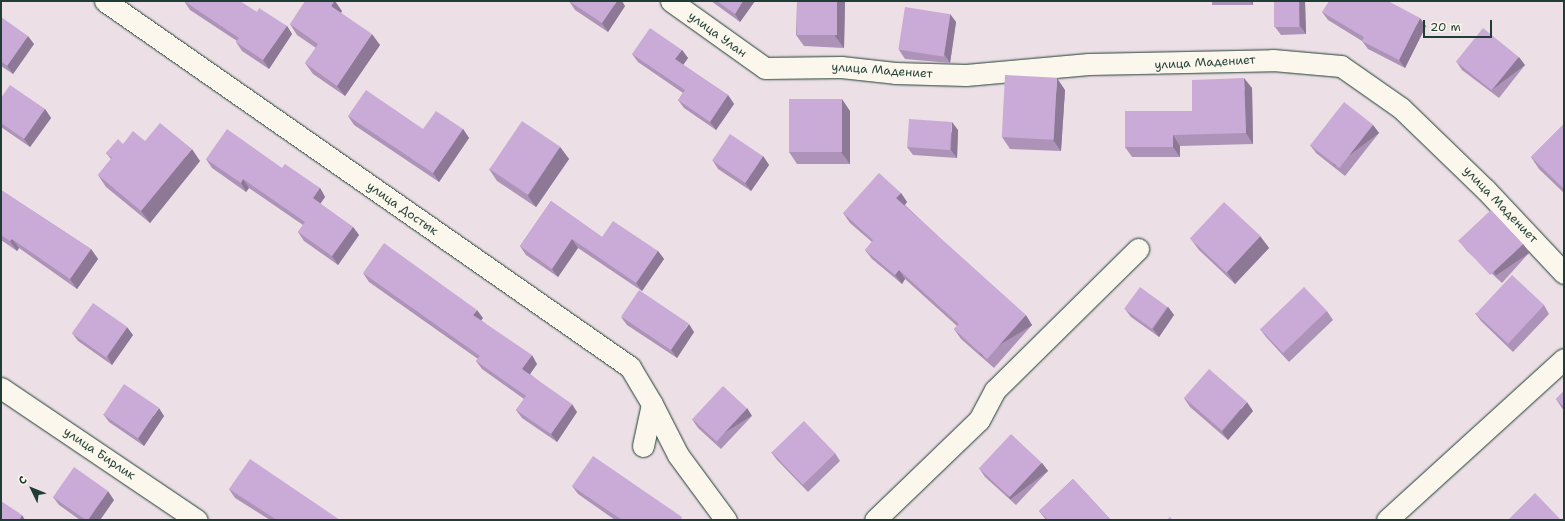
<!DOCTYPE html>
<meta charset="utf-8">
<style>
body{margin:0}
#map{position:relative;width:1565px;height:521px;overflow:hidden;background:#ece0e6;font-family:"Shantell Sans",sans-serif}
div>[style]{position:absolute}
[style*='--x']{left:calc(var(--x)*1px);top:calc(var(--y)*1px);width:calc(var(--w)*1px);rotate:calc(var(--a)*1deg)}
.roads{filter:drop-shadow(0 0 1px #1f3d34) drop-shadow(0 0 1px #1f3d34)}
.minor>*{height:21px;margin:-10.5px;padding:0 10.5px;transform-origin:10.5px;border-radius:10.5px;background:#fbf7ec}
.wall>*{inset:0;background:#ae93b9;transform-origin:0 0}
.shaded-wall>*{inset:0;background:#8d7896;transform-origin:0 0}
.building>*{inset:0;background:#caabd7;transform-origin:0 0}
span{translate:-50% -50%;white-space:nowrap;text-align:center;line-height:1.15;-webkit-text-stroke:3.5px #fbf7ec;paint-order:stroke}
.street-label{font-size:12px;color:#1f3d34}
.frame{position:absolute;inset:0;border:2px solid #1f3d34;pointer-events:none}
.north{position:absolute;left:12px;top:469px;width:40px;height:40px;-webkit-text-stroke:3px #fbf7ec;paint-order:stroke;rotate:313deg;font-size:11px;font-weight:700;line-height:16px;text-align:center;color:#1f3d34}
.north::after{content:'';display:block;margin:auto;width:14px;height:18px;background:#1f3d34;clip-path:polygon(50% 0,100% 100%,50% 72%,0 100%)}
.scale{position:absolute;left:1423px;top:20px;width:69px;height:18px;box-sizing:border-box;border:2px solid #1f3d34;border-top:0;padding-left:5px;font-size:12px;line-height:14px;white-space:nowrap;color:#1f3d34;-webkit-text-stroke:3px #fbf7ec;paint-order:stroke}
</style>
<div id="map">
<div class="roads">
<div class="minor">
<i style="--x:105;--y:1;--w:640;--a:34.88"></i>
<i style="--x:630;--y:367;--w:43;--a:59.3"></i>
<i style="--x:652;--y:404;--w:43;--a:102.1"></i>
<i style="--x:671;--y:1;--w:115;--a:35.5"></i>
<i style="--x:765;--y:68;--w:76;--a:-0.8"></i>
<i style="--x:841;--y:67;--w:54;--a:6.3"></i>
<i style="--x:895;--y:73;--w:71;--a:1.6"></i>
<i style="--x:966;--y:75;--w:123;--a:-5.1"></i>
<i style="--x:1089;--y:64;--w:184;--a:-1.2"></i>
<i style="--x:1273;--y:60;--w:68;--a:5"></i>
<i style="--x:1341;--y:66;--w:73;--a:35"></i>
<i style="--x:1401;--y:108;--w:118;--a:44"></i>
<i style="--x:1486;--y:190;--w:114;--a:46.8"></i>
<i style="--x:1;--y:388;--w:236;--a:34"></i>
<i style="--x:652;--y:404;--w:57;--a:63"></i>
<i style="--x:678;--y:455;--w:81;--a:53.6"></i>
<i style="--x:875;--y:520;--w:144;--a:-43.9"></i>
<i style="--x:979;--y:420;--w:34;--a:-62"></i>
<i style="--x:995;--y:390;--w:201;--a:-44.6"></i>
<i style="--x:1387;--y:520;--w:239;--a:-42.3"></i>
</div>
</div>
<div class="wall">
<i style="clip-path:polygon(184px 1px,257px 12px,287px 26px,292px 34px,269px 69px,242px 51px,236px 42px,237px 41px,190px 10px)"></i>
<i style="clip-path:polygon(569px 1px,625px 6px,608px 32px,575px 10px)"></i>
<i style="clip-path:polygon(711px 1px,755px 1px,740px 22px)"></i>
<i style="clip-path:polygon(797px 1px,845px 1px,844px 48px,804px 46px,796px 35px)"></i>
<i style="left:1212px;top:1px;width:41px;height:4px"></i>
<i style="clip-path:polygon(1305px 1px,1306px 34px,1281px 35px,1275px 27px)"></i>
<i style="clip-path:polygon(342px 11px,341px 13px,380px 45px,345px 96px,313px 74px,305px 63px,316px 48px,297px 35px,290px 24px)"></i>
<i style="clip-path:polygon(1322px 12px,1426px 26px,1405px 68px,1368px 49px,1362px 41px,1328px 20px)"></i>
<i style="clip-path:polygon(950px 14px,956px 22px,950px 63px,905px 59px,899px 50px)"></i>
<i style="clip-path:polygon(1px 17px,34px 44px,13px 74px,1px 66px)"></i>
<i style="clip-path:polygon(682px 50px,688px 58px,683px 65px,728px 95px,734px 104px,716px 130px,684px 108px,678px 100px,683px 93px,638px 62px,632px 54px)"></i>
<i style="clip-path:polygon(1456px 61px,1525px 65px,1499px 98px,1462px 70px)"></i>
<i style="clip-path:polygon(1252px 88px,1253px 144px,1180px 146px,1180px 157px,1132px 157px,1125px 147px,1192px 111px)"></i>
<i style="clip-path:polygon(1065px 90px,1061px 151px,1010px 149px,1002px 137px)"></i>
<i style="clip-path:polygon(1px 98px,45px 109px,51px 118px,30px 147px,1px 127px)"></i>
<i style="clip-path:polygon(850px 111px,850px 164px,797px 164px,789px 152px)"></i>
<i style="clip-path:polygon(348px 116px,423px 129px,463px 129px,469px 138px,439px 182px,354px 125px)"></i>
<i style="clip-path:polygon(1564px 124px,1564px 193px,1539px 169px,1531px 157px)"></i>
<i style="clip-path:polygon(1373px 125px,1379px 133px,1345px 176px,1316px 153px,1310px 145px)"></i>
<i style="clip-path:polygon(958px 130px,957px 158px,913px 155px,907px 147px)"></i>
<i style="clip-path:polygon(145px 141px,200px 161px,150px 223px,106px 187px,98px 175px,111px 159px,106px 153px,123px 144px)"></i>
<i style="clip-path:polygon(560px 147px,569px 159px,536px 207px,497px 181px,489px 169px)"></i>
<i style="clip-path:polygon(763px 156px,769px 165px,751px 191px,718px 169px,713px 161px)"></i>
<i style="clip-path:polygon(206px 159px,282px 168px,320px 188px,325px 197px,320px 204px,353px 227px,359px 235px,338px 265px,304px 241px,298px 232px,303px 225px,249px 188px,246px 192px,212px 168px)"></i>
<i style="clip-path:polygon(1px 190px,91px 249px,98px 259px,77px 289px,19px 248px,17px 251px,1px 240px)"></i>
<i style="clip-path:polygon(901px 193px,907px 202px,905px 205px,1032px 325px,994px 368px,961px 339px,954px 329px,957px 326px,905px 279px,902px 284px,872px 259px,865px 250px,872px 242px,850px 223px,843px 213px)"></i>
<i style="clip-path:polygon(551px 201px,602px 237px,658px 251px,664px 259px,642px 291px,578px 248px,558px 277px,526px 255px,520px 246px)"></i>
<i style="clip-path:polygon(1260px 236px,1269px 248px,1235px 284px,1199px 250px,1190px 238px)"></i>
<i style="clip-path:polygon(1461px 243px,1523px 244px,1529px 253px,1502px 283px,1467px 251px)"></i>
<i style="clip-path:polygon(363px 273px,483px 318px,481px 320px,537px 364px,530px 374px,577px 412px,557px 442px,522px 418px,516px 410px,524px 399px,482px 369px,476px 361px,478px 359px,369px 282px)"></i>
<i style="clip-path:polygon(1544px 305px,1549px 314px,1513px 352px,1481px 321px,1475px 313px)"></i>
<i style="clip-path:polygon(1168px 307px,1174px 315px,1159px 337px,1131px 317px,1125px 309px)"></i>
<i style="clip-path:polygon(1327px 311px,1333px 320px,1289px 362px,1266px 337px,1260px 329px)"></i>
<i style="clip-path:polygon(621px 317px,694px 332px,677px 358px,627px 325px)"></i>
<i style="clip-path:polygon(72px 333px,133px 335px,112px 365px,78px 341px)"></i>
<i style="clip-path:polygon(1564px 391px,1564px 411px,1556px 399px)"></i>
<i style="clip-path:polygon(1184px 398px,1253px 411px,1228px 440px,1190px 407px)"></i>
<i style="clip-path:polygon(747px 408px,752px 416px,721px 449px,698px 428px,692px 419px)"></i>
<i style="clip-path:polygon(103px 414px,164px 416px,144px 446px,109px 422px)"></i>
<i style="clip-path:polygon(771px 452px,835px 453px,840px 461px,808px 492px,777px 460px)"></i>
<i style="clip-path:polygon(1042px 463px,1048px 471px,1016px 505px,985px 477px,979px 468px)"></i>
<i style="clip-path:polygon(1073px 479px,1111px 520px,1046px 520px,1039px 511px)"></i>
<i style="clip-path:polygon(572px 486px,684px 520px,615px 520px,578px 494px)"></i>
<i style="clip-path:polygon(229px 489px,340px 520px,270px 520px,235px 498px)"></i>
<i style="clip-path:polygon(53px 497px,114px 500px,100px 520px,80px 520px,59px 505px)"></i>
</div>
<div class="shaded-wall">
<i style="clip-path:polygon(334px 1px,335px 1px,342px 11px,338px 17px,331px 6px)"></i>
<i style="clip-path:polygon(617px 1px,622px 1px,625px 6px,608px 32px,602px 23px)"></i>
<i style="clip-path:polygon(743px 1px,755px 1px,740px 22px,735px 14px)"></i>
<i style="clip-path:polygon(837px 1px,845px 1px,844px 48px,835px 36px)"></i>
<i style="clip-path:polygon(1250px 1px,1253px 1px,1253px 5px)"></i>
<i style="clip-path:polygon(1299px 1px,1305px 1px,1306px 34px,1300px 26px)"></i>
<i style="clip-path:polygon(950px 14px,956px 22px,950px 63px,944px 54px)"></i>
<i style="clip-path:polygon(1420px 18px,1426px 26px,1405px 68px,1399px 60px)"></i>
<i style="clip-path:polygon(287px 26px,292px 34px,269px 69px,263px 60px)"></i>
<i style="clip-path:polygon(372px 34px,380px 45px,345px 96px,337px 86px)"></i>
<i style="clip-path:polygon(28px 36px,34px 44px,13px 74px,7px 66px)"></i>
<i style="clip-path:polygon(682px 50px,688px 58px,681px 68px,675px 59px)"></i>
<i style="left:1519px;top:57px;width:10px;height:42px;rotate:53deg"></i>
<i style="clip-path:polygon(1057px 78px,1065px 90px,1061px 151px,1053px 140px)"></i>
<i style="clip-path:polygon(1244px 78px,1252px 88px,1253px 144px,1246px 133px)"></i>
<i style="clip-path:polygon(728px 95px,734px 104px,716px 130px,710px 122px)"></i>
<i style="clip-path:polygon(842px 99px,850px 111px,850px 164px,841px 152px)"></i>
<i style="clip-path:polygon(45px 109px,51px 118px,30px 147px,24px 139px)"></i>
<i style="clip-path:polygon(952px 122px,958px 130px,957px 158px,951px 150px)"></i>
<i style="left:1373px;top:125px;width:10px;height:55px;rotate:53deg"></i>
<i style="clip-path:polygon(463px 129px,469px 138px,439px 182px,433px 173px)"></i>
<i style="clip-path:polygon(1173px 135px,1180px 146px,1180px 157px,1173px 147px)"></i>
<i style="clip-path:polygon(560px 147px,569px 159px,536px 207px,528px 196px)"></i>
<i style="clip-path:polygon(192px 149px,200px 161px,150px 223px,141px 211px)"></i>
<i style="clip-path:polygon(763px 156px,769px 165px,751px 191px,745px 183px)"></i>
<i style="clip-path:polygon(243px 179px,249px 188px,246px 192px,241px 183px)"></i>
<i style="clip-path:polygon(320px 188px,325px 197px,318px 207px,313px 198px)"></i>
<i style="clip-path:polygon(901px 193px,907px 202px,903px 207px,896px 198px)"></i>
<i style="clip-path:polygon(353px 227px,359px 235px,338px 265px,332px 256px)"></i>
<i style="clip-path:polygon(1260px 236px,1269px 248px,1235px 284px,1227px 272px)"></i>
<i style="clip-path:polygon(12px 239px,19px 248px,17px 251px,10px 241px)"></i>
<i style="clip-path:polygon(572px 239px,578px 248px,558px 277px,552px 269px)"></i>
<i style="left:1523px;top:244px;width:11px;height:40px;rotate:56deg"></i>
<i style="clip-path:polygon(91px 249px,98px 259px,77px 289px,70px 279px)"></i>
<i style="clip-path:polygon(658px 251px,664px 259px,642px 291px,636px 283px)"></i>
<i style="clip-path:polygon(899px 270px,905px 279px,902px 284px,895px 275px)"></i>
<i style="clip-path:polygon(1168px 307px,1174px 315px,1159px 337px,1153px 329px)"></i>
<i style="clip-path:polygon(477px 310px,483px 318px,479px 323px,473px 315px)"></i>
<i style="left:1026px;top:315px;width:12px;height:59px;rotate:59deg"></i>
<i style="clip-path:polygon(689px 324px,694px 332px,677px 358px,671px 350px)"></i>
<i style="clip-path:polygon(127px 327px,133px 335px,112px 365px,107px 356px)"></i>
<i style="clip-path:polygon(532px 355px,537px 364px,528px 377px,522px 369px)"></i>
<i style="clip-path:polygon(1247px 402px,1253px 411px,1228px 440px,1222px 432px)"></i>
<i style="clip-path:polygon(572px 404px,577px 412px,557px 442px,551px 434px)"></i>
<i style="clip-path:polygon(159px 408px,164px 416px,144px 446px,138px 438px)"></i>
<i style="left:747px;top:408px;width:9px;height:45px;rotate:58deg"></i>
<i style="left:1042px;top:463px;width:10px;height:47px;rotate:53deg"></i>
<i style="clip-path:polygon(108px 491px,114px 500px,100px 520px,88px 520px)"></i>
<i style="clip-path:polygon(22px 515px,25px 520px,19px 520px)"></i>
</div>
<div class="building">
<i style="clip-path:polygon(184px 1px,240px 1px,257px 12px,259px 8px,287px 26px,263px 60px,236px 42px,239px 38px)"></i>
<i style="clip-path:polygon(305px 1px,334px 1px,331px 6px,372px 34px,337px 86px,305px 63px,318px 44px,290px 24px)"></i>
<i style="clip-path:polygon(569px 1px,617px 1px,602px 23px)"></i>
<i style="clip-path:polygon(717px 1px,743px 1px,735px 14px)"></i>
<i style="left:797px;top:1px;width:40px;height:34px"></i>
<i style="left:1274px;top:1px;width:25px;height:26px"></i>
<i style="clip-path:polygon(1329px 1px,1388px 1px,1420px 18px,1399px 60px,1362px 41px,1364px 37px,1322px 12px)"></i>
<i style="left:905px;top:7px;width:46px;height:43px;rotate:9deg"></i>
<i style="clip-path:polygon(1px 17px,28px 36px,7px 66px,1px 61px)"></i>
<i style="clip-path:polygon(650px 28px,682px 50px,675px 59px,728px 95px,710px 122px,678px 100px,685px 90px,632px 54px)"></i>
<i style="left:1483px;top:28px;width:46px;height:43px;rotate:39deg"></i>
<i style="left:1005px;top:75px;width:52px;height:62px;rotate:3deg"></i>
<i style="clip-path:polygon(1244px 78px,1246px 133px,1173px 135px,1173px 147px,1125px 147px,1125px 111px,1192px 111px,1192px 80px)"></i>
<i style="clip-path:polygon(10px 85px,45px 109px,24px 139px,1px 123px,1px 98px)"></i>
<i style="clip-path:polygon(366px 90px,423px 129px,436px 111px,463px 129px,433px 173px,348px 116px)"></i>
<i style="left:789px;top:99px;width:53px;height:53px"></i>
<i style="left:1344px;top:102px;width:37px;height:55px;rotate:38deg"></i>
<i style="left:909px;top:119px;width:43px;height:28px;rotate:4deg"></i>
<i style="left:522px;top:121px;width:46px;height:58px;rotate:34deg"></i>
<i style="clip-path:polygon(160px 123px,192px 149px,141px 211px,98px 175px,112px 158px,106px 153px,118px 139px,123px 144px,133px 131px,145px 141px)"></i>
<i style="clip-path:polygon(1564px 124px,1564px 189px,1531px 157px)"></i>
<i style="clip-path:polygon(227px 129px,282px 168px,285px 164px,320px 188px,313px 198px,353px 227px,332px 256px,298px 232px,305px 222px,243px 179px,241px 183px,206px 159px)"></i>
<i style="left:730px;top:134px;width:40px;height:32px;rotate:34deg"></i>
<i style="clip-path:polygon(879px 173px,901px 193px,896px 198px,1026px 315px,987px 359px,954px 329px,959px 324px,899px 270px,895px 275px,865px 250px,873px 240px,843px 213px)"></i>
<i style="clip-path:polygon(1px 190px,91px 249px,70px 279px,12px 239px,10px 241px,1px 235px)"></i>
<i style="clip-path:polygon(551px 201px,602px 237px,613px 221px,658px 251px,636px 283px,572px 239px,552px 269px,520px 246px)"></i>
<i style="left:1224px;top:202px;width:50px;height:50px;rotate:43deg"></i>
<i style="left:1491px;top:210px;width:47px;height:45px;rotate:47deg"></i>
<i style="clip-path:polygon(384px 243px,477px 310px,473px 315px,532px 355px,522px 369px,572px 404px,551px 434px,516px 410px,526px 396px,476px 361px,480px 356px,363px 273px)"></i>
<i style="left:1512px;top:275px;width:44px;height:53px;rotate:43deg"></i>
<i style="left:1140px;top:287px;width:34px;height:27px;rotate:36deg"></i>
<i style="left:1304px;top:287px;width:33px;height:61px;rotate:46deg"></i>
<i style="left:639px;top:290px;width:60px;height:32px;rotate:34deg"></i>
<i style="left:93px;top:303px;width:42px;height:37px;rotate:35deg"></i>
<i style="left:1209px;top:369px;width:50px;height:38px;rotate:41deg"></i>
<i style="left:124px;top:384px;width:42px;height:37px;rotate:34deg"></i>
<i style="left:723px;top:386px;width:33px;height:45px;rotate:43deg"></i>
<i style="clip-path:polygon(1564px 391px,1564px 407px,1556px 399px)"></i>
<i style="left:804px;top:421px;width:45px;height:45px;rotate:46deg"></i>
<i style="left:1011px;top:434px;width:42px;height:47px;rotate:43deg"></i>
<i style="clip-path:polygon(593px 456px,682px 517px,681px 520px,622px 520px,572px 486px)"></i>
<i style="clip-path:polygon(250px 459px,340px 520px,277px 520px,229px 489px)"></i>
<i style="clip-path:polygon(74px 467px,108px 491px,88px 520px,86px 520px,53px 497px)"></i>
<i style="clip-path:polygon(1073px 479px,1110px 519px,1110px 520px,1048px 520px,1039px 511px)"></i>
<i style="clip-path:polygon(1535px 493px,1561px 520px,1508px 520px)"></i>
<i style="clip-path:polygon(1px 501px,22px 515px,19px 520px,1px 520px)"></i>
<i style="clip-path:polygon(1170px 517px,1173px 520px,1166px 520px)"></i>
</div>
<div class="street-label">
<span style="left:717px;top:35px;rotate:36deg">улица Улан</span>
<span style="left:1205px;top:63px;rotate:-3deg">улица Мадениет</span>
<span style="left:882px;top:71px;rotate:4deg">улица Мадениет</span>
<span style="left:1500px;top:205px;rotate:46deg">улица Мадениет</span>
<span style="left:402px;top:209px;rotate:35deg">улица Достык</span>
<span style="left:99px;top:454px;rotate:34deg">улица Бирлик</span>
</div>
<div class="frame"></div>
<div class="north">С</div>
<div class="scale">20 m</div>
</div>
